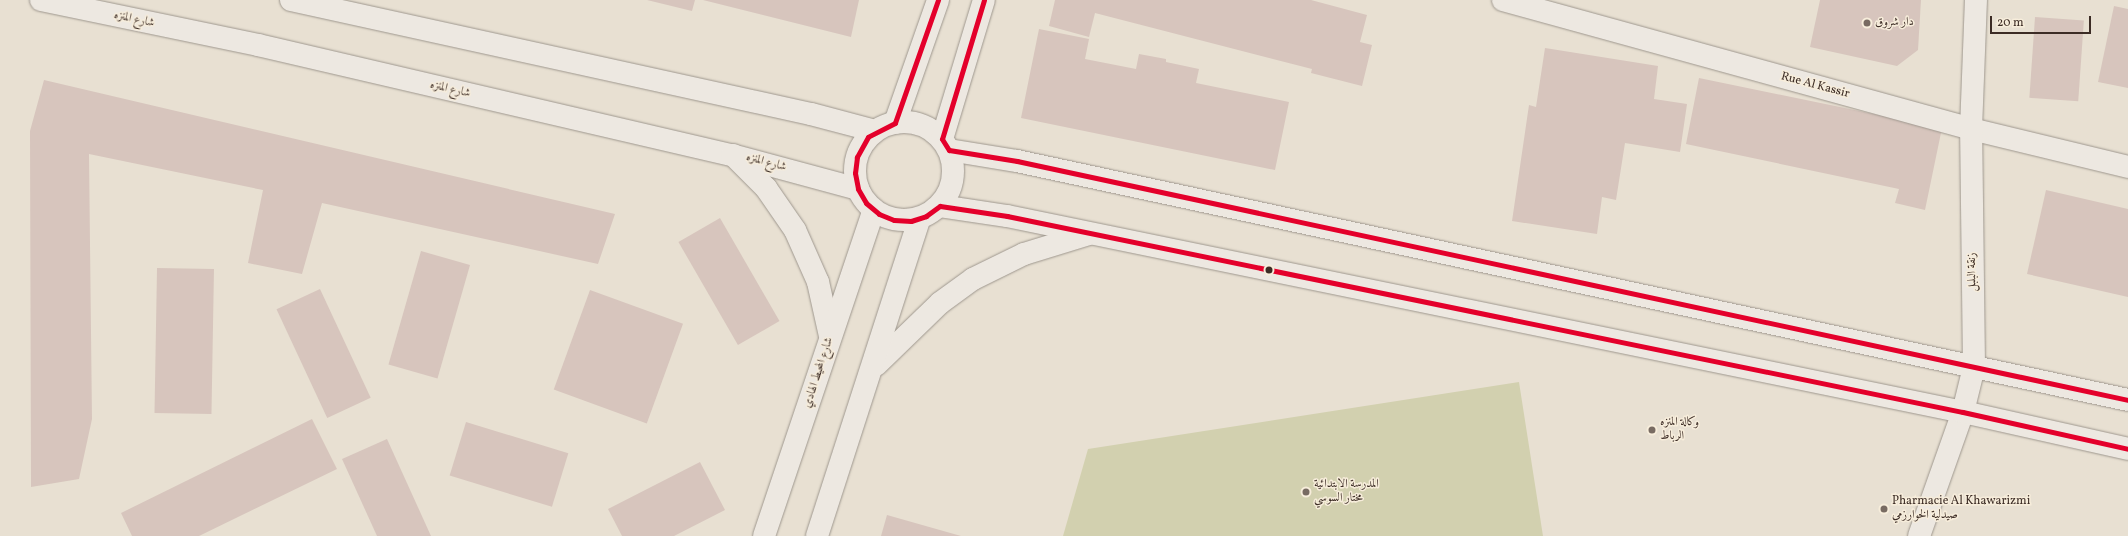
<!DOCTYPE html>
<meta charset="utf-8">
<style>
body{margin:0}
#map{position:relative;width:2128px;height:536px;overflow:hidden;background:#e8e0d2;font-family:Vollkorn,Amiri,serif}
div>[style]{position:absolute}
[style*='--x']{left:calc(var(--x)*1px);top:calc(var(--y)*1px);width:calc(var(--w)*1px);rotate:calc(var(--a)*1deg)}
.green>*{inset:0;background:#d2d0af}
.building>*{inset:0;background:#d7c5bd;transform-origin:0 0}
.roads{filter:drop-shadow(0 0 1px #9e978e) drop-shadow(0 0 1px #9e978e)}
.street>*{height:22px;margin:-11px;padding:0 11px;transform-origin:11px;border-radius:11px;background:#ede8e1}
.secondary>*{height:22px;margin:-11px;padding:0 11px;transform-origin:11px;border-radius:11px;background:#ede8e1}
.secondary>.ring{margin:-11px;padding:0;box-sizing:content-box;background:none;border:22px solid #ede8e1;border-radius:50%}
.bus-1>*{height:5px;margin:-2.5px;padding:0 2.5px;transform-origin:2.5px;border-radius:2.5px;background:#e4002b}
.dots>*{width:11px;height:11px;translate:-50% -50%;box-sizing:border-box;border:2px solid #f7eddb;border-radius:50%}
span{translate:-50% -50%;white-space:nowrap;text-align:center;line-height:1.15;-webkit-text-stroke:3px #f7eddb;paint-order:stroke}
.street-label{font-size:12px;color:#3c2c25}
.poi-label{font-size:12px;color:#3c2c25}
.left{translate:0 -50%;text-align:left}
.scale{position:absolute;left:1990px;top:16px;width:101px;height:18px;box-sizing:border-box;border:2px solid #3c2c25;border-top:0;padding-left:5px;font-size:12px;line-height:14px;white-space:nowrap;color:#3c2c25;-webkit-text-stroke:3px #f7eddb;paint-order:stroke}
</style>
<div id="map">
<div class="green">
<i style="clip-path:polygon(1519px 382px,1543px 536px,1063px 536px,1088px 449px)"></i>
</div>
<div class="building">
<i style="clip-path:polygon(647px 0,695px 0,692px 11px)"></i>
<i style="clip-path:polygon(703px 0,859px 0,851px 37px)"></i>
<i style="clip-path:polygon(1055px 0,1311px 0,1367px 15px,1360px 42px,1372px 45px,1362px 86px,1311px 73px,1312px 69px,1095px 13px,1089px 37px,1049px 26px)"></i>
<i style="clip-path:polygon(1820px 0,1921px 0,1918px 50px,1897px 66px,1810px 47px)"></i>
<i style="clip-path:polygon(2114px 6px,2128px 9px,2128px 88px,2098px 82px)"></i>
<i style="left:2035px;top:17px;width:49px;height:81px;rotate:4deg"></i>
<i style="clip-path:polygon(1039px 29px,1089px 39px,1085px 59px,1136px 69px,1139px 54px,1166px 59px,1166px 62px,1199px 69px,1196px 83px,1289px 102px,1275px 170px,1021px 118px)"></i>
<i style="clip-path:polygon(1545px 48px,1658px 66px,1654px 99px,1687px 104px,1680px 152px,1625px 143px,1616px 200px,1602px 197px,1597px 234px,1512px 221px,1529px 105px,1536px 107px)"></i>
<i style="clip-path:polygon(1699px 78px,1942px 128px,1925px 210px,1895px 203px,1899px 189px,1686px 144px)"></i>
<i style="clip-path:polygon(44px 80px,615px 214px,598px 264px,322px 203px,302px 274px,248px 263px,263px 190px,89px 154px,92px 419px,79px 479px,31px 487px,30px 131px)"></i>
<i style="clip-path:polygon(2046px 190px,2128px 209px,2128px 297px,2027px 274px)"></i>
<i style="left:720px;top:218px;width:119px;height:48px;rotate:60deg"></i>
<i style="left:421px;top:251px;width:51px;height:118px;rotate:16deg"></i>
<i style="left:214px;top:269px;width:145px;height:57px;rotate:91deg"></i>
<i style="left:320px;top:289px;width:120px;height:48px;rotate:65deg"></i>
<i style="left:590px;top:290px;width:99px;height:106px;rotate:20deg"></i>
<i style="clip-path:polygon(312px 419px,337px 469px,199px 536px,132px 536px,121px 513px)"></i>
<i style="left:466px;top:422px;width:107px;height:56px;rotate:17deg"></i>
<i style="clip-path:polygon(387px 439px,431px 536px,377px 536px,342px 459px)"></i>
<i style="clip-path:polygon(700px 462px,725px 510px,674px 536px,622px 536px,608px 509px)"></i>
<i style="clip-path:polygon(887px 515px,961px 536px,881px 536px)"></i>
</div>
<div class="roads">
<div class="street">
<i style="--x:1503;--y:0;--w:485;--a:15.4"></i>
<i style="--x:1971;--y:129;--w:162;--a:13.6"></i>
<i style="--x:1919;--y:536;--w:132;--a:-70.5"></i>
<i style="--x:1963;--y:412;--w:46;--a:-76.3"></i>
<i style="--x:1974;--y:367;--w:238;--a:-90.7"></i>
<i style="--x:1971;--y:129;--w:129;--a:-87.8"></i>
</div>
<div class="secondary">
<i style="--x:41;--y:0;--w:222;--a:11.7"></i>
<i style="--x:258;--y:45;--w:487;--a:13.1"></i>
<i style="--x:732;--y:155;--w:131;--a:15.1"></i>
<i style="--x:291;--y:0;--w:532;--a:12.37"></i>
<i style="--x:811;--y:114;--w:66;--a:14.9"></i>
<i class="ring" style="left:855px;top:122px;width:76px;height:76px"></i>
<i style="--x:895;--y:123;--w:130;--a:-70.7"></i>
<i style="--x:942;--y:139;--w:145;--a:-73.2"></i>
<i style="--x:949;--y:150;--w:69;--a:9.2"></i>
<i style="--x:1017;--y:161;--w:1136;--a:12.14"></i>
<i style="--x:733;--y:155;--w:47;--a:45"></i>
<i style="--x:766;--y:188;--w:51;--a:55.4"></i>
<i style="--x:795;--y:230;--w:57;--a:66.1"></i>
<i style="--x:818;--y:282;--w:55;--a:77.5"></i>
<i style="--x:940;--y:206;--w:68;--a:8.5"></i>
<i style="--x:1007;--y:216;--w:976;--a:11.59"></i>
<i style="--x:1963;--y:412;--w:169;--a:12.6"></i>
<i style="--x:876;--y:365;--w:89;--a:-44.1"></i>
<i style="--x:940;--y:303;--w:41;--a:-36"></i>
<i style="--x:973;--y:279;--w:57;--a:-26.1"></i>
<i style="--x:1024;--y:254;--w:68;--a:-17.1"></i>
<i style="--x:764;--y:536;--w:344;--a:-71.4"></i>
<i style="--x:817;--y:536;--w:334;--a:-72.1"></i>
</div>
</div>
<div class="bus-1">
<i style="--x:938;--y:0;--w:130;--a:109.3"></i>
<i style="--x:895;--y:123;--w:30;--a:153"></i>
<i style="--x:868;--y:137;--w:23;--a:119"></i>
<i style="--x:857;--y:157;--w:16;--a:97"></i>
<i style="--x:855;--y:173;--w:16;--a:79"></i>
<i style="--x:858;--y:189;--w:16;--a:60"></i>
<i style="--x:866;--y:203;--w:17;--a:40"></i>
<i style="--x:879;--y:214;--w:16;--a:22"></i>
<i style="--x:894;--y:220;--w:17;--a:3"></i>
<i style="--x:911;--y:221;--w:16;--a:-18"></i>
<i style="--x:926;--y:216;--w:17;--a:-36"></i>
<i style="--x:940;--y:206;--w:68;--a:8.5"></i>
<i style="--x:1007;--y:216;--w:976;--a:11.59"></i>
<i style="--x:1963;--y:412;--w:169;--a:12.6"></i>
<i style="--x:984;--y:0;--w:145;--a:106.8"></i>
<i style="--x:942;--y:139;--w:13;--a:58"></i>
<i style="--x:949;--y:150;--w:69;--a:9.2"></i>
<i style="--x:1017;--y:161;--w:1136;--a:12.14"></i>
</div>
<div class="dots">
<i style="left:1867px;top:23px;background:#786b62"></i>
<i style="left:1269px;top:270px;background:#3c2c25"></i>
<i style="left:1652px;top:430px;background:#786b62"></i>
<i style="left:1306px;top:492px;background:#786b62"></i>
<i style="left:1884px;top:509px;background:#786b62"></i>
</div>
<div class="street-label">
<span style="left:134px;top:20px;rotate:12deg">شارع المنزه</span>
<span style="left:1815px;top:86px;rotate:15deg">Rue Al Kassir</span>
<span style="left:450px;top:90px;rotate:13deg">شارع المنزه</span>
<span style="left:766px;top:163px;rotate:15deg">شارع المنزه</span>
<span style="left:1973px;top:272px;rotate:-91deg">زنقة البلبل</span>
<span style="left:819px;top:373px;rotate:-72deg">شارع المحيط الهادي</span>
</div>
<div class="poi-label">
<span class="left" style="left:1875px;top:23px">دار شروق</span>
<span class="left" style="left:1660px;top:430px">وكالة المنزه<br>الرباط</span>
<span class="left" style="left:1314px;top:492px">المدرسة الابتدائية<br>مختار السوسي</span>
<span class="left" style="left:1892px;top:509px">Pharmacie Al Khawarizmi<br>صيدلية الخوارزمي</span>
</div>
<div class="scale">20 m</div>
</div>
